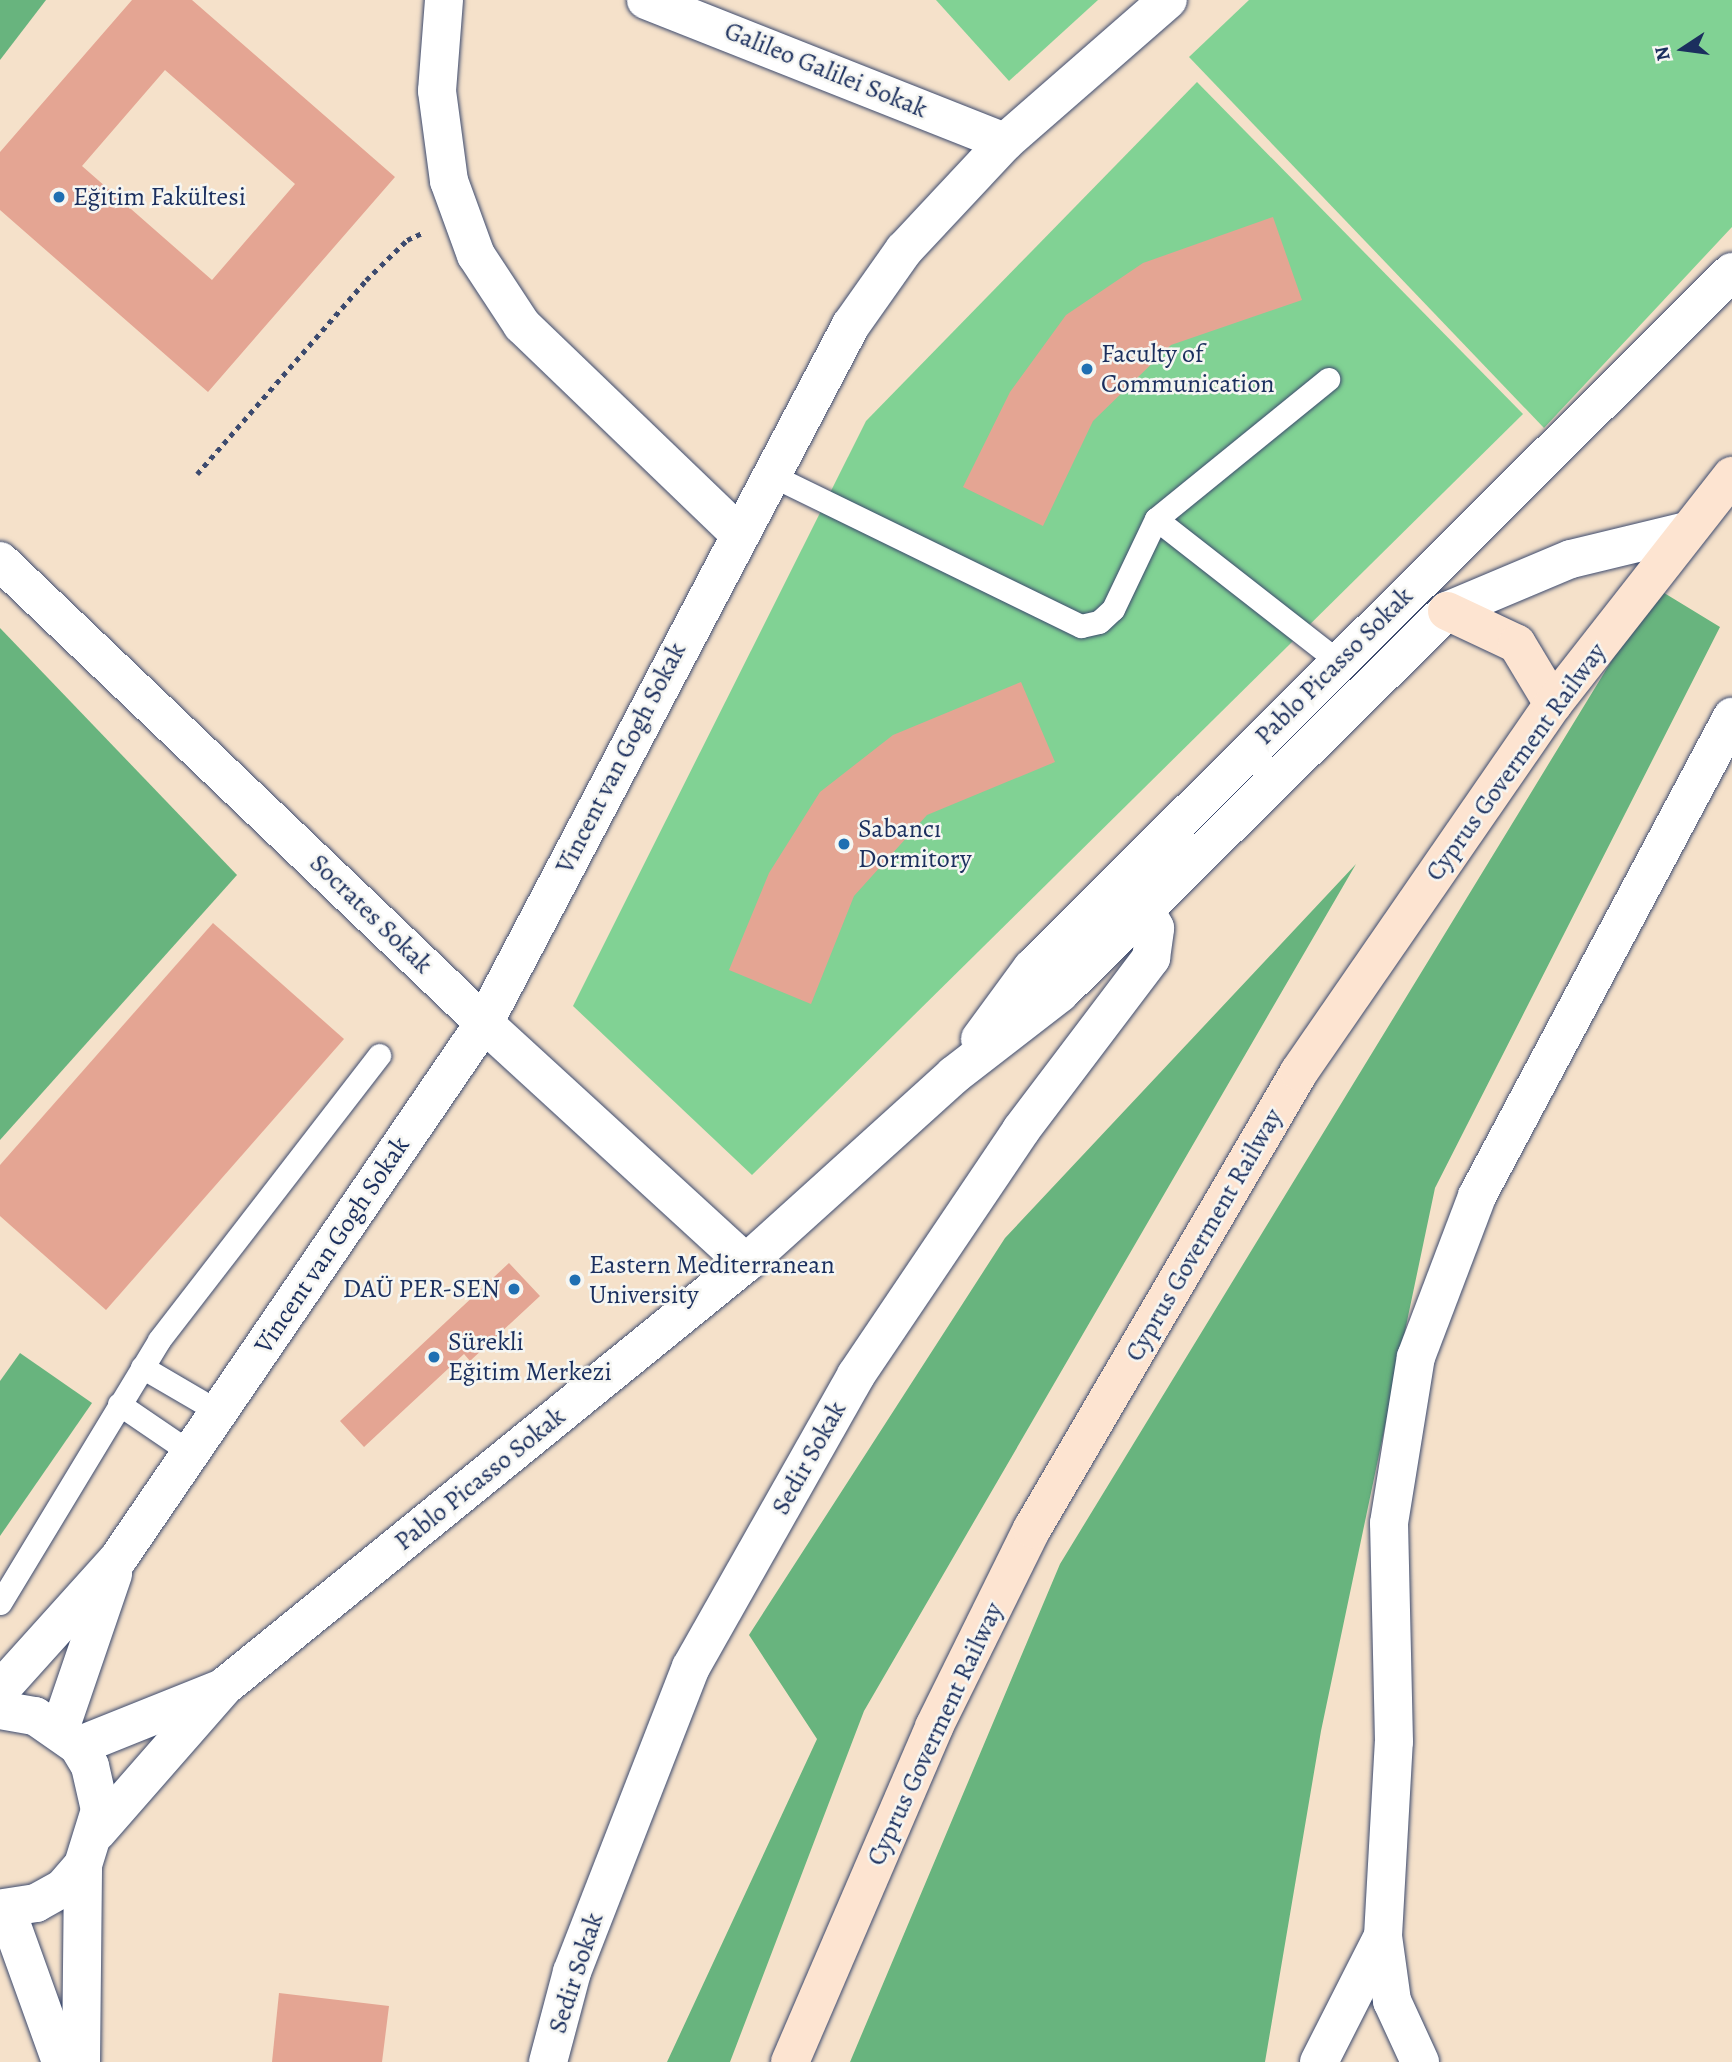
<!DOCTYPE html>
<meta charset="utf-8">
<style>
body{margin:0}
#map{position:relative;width:1732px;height:2062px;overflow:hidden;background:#f5e1ca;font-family:Alegreya,serif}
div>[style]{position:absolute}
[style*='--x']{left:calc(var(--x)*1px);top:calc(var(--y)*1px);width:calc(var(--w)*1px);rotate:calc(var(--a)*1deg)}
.green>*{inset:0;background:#81d294}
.forest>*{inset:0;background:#68b47e}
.building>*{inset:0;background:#e4a593}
.path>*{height:4.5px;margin-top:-2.25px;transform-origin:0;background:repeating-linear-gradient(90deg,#3c4a6e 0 5px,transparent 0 10px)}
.roads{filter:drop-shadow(0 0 2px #3c4a6e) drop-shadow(0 0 2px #3c4a6e)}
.service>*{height:23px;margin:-11.5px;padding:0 11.5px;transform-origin:11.5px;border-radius:11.5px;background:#fff}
.minor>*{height:38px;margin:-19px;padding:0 19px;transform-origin:19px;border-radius:19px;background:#fff}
.tertiary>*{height:38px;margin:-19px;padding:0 19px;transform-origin:19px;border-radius:19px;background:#fff}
.secondary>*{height:38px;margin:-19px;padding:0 19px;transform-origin:19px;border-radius:19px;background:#fde4d1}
.dots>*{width:19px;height:19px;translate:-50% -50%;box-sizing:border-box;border:4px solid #f6f6f2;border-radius:50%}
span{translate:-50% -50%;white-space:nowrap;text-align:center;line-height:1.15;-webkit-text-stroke:5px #f6f6f2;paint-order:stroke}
.street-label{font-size:26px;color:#1b2f5e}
.poi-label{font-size:26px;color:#1b2f5e}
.left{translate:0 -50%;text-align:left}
.right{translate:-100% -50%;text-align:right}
.north{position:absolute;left:1648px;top:14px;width:70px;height:70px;-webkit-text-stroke:5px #f6f6f2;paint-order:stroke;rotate:257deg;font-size:19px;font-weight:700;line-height:28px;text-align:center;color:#1b2f5e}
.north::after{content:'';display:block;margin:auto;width:24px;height:32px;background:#1b2f5e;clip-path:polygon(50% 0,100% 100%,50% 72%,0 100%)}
</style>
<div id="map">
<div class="green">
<i style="clip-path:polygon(936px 0,1098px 0,1009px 81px)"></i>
<i style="clip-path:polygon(1249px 0,1732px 0,1732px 227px,1544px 428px,1189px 57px)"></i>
<i style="clip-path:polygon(1197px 82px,1523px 414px,752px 1175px,573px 1006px,866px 421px)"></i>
</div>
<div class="forest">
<i style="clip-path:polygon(0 0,46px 0,0 60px)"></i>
<i style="clip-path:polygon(1656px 588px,1720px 627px,1435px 1188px,1321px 1731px,1265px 2062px,850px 2062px,1060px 1564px)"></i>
<i style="clip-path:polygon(0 628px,237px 875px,0 1140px)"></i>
<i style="clip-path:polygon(1356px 864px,864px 1711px,730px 2062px,667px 2062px,817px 1739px,749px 1635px,1005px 1238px)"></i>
<i style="clip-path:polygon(20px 1353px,92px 1403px,0 1536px,0 1381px)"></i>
</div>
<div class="building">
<i style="clip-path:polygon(evenodd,132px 0,192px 0,395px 177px,208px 392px,0 210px,0 152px,132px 0,165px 70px,295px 184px,212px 280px,82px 166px,165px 70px)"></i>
<i style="clip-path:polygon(1273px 217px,1302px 300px,1171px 345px,1093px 421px,1043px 526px,963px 487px,1010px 392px,1066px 315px,1143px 263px)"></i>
<i style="clip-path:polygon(1021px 682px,1055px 762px,927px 815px,854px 896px,811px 1004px,729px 970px,769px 873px,820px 792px,893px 735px)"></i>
<i style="clip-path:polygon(213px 923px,344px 1039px,106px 1310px,0 1216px,0 1165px)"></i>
<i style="clip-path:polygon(509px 1263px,540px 1296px,470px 1361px,464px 1354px,364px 1447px,340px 1421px)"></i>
<i style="clip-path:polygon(279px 1993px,389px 2006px,382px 2062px,272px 2062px)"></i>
</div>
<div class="path">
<i style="--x:197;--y:474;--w:257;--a:-48.9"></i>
<i style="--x:366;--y:280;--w:57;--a:-44.3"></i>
<i style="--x:407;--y:240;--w:19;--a:-25"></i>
</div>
<div class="roads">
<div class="service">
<i style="--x:769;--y:474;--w:347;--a:26"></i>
<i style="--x:1081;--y:626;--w:18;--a:-13"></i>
<i style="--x:1099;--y:622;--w:19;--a:-43"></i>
<i style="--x:1113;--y:609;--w:100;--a:-64.5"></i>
<i style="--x:1156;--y:519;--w:222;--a:-39.1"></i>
<i style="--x:1156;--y:519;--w:231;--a:38"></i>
<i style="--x:142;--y:1367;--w:89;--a:30.3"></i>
<i style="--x:119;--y:1404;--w:87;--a:34.2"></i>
<i style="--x:0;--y:1603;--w:307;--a:-58.8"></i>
<i style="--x:159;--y:1340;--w:360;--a:-52.3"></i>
</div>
<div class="minor">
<i style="--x:444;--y:0;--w:91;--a:94.4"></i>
<i style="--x:437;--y:91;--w:91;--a:82.4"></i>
<i style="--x:449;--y:181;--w:79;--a:70"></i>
<i style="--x:476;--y:255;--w:84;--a:56.7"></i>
<i style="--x:522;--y:325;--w:298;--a:43.9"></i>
<i style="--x:646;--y:0;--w:386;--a:21.6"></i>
<i style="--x:484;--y:1023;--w:355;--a:42.5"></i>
<i style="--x:980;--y:1039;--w:88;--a:-53.8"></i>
<i style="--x:1032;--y:968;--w:987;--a:-44.84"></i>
<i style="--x:0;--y:1690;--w:176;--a:-48"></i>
<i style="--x:118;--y:1559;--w:649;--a:-55.67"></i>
<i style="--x:484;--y:1023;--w:789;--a:-62.27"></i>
<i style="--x:851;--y:325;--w:92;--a:-54.8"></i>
<i style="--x:904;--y:250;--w:148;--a:-46.9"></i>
<i style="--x:1005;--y:142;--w:216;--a:-41.1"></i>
<i style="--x:0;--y:1710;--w:36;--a:10"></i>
<i style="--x:35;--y:1716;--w:52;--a:34.9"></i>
<i style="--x:78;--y:1746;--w:23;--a:59"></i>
<i style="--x:90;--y:1766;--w:45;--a:77.2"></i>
<i style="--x:100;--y:1810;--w:58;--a:107.2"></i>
<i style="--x:83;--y:1865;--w:30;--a:131"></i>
<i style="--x:63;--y:1888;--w:31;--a:151"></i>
<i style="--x:36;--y:1903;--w:36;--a:171"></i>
<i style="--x:60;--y:1729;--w:164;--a:-71.1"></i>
<i style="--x:78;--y:1746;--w:150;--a:-21.9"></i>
<i style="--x:97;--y:1832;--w:194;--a:-48.8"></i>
<i style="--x:225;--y:1686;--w:671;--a:-39.07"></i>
<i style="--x:746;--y:1263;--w:280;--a:-42.1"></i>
<i style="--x:954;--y:1075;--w:134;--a:-37.7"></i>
<i style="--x:1060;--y:993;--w:544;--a:-44.63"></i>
<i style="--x:1447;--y:611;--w:134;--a:-22.8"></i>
<i style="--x:1571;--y:559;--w:119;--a:-13.6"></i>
<i style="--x:6;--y:1909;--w:163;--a:70.2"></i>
<i style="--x:1383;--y:1936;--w:66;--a:82.1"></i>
<i style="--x:1392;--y:2001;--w:67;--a:65.3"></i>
<i style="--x:81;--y:2062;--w:197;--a:-89.4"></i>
<i style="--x:548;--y:2062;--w:93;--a:-75.1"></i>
<i style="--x:572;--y:1972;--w:327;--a:-68.7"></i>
<i style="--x:691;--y:1667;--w:335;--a:-60.5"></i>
<i style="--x:856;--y:1375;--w:295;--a:-56"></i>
<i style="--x:1021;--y:1130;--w:216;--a:-52.9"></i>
<i style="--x:1151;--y:958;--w:30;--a:-82"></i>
<i style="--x:1155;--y:928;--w:24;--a:-118"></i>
<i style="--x:1319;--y:2062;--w:141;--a:-63.1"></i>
<i style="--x:1383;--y:1936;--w:194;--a:-86.8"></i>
<i style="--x:1394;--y:1742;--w:219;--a:-91.3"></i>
<i style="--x:1389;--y:1523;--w:168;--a:-80.8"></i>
<i style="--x:1416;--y:1357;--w:172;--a:-69.2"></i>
<i style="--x:1477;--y:1196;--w:543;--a:-61.97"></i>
</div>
<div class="tertiary">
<i style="--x:0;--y:561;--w:669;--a:43.67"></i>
</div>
<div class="secondary">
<i style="--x:1447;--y:611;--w:77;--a:25.2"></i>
<i style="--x:1517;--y:644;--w:70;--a:59"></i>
<i style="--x:790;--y:2062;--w:365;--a:-66.7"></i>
<i style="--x:934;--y:1727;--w:221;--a:-63.7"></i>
<i style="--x:1032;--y:1529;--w:529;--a:-59.7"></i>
<i style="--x:1299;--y:1072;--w:447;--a:-55.4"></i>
<i style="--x:1553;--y:704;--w:290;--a:-51.9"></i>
</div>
</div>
<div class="dots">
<i style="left:59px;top:197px;background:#1f6fb2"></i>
<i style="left:1087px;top:369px;background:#1f6fb2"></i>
<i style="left:844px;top:844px;background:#1f6fb2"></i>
<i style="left:575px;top:1280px;background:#1f6fb2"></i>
<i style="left:514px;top:1289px;background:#1f6fb2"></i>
<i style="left:434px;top:1357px;background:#1f6fb2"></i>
</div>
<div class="street-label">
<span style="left:826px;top:70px;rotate:22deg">Galileo Galilei Sokak</span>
<span style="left:1334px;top:666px;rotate:-45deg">Pablo Picasso Sokak</span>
<span style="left:621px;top:758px;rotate:-63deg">Vincent van Gogh Sokak</span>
<span style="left:1516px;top:762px;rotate:-54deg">Cyprus Goverment Railway</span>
<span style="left:371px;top:914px;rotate:44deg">Socrates Sokak</span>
<span style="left:1204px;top:1235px;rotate:-60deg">Cyprus Goverment Railway</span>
<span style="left:332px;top:1245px;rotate:-56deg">Vincent van Gogh Sokak</span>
<span style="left:809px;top:1458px;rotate:-61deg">Sedir Sokak</span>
<span style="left:480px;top:1479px;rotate:-39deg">Pablo Picasso Sokak</span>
<span style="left:935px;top:1734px;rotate:-65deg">Cyprus Goverment Railway</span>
<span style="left:576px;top:1973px;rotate:-72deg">Sedir Sokak</span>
</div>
<div class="poi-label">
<span class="left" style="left:73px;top:197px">Eğitim Fakültesi</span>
<span class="left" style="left:1101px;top:369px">Faculty of<br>Communication</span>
<span class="left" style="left:858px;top:844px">Sabancı<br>Dormitory</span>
<span class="left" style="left:589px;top:1280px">Eastern Mediterranean<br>University</span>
<span class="right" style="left:500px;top:1289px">DAÜ PER-SEN</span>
<span class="left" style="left:448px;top:1357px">Sürekli<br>Eğitim Merkezi</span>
</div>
<div class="north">N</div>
</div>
